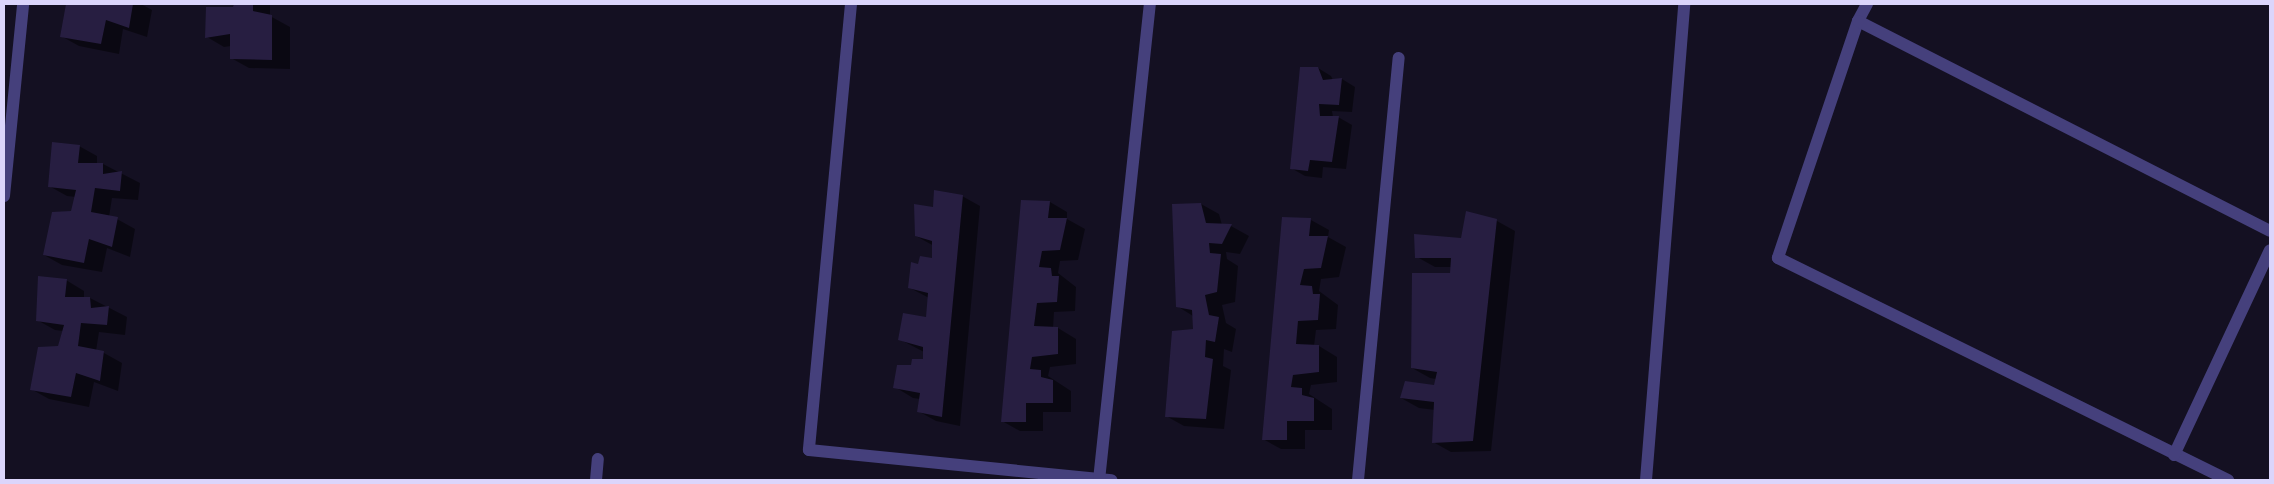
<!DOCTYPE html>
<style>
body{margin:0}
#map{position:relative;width:2274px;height:484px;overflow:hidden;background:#141022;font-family:Figtree,sans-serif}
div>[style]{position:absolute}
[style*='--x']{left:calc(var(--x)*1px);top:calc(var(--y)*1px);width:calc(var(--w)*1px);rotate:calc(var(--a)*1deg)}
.shadow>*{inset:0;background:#0007}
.building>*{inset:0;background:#271e41}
.minor>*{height:12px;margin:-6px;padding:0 6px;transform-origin:6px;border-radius:6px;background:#45407c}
span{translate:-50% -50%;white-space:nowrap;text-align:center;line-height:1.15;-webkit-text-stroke:4px #141022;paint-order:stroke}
.frame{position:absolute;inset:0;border:5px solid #dbd5fb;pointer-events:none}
</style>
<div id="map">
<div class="shadow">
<i style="clip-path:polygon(67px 4px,141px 4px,152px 10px,147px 37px,123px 29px,119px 54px,79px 46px,61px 36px)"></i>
<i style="clip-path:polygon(235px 4px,270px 4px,270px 16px,290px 27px,290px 69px,249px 68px,231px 58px,231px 46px,224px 47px,207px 37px,235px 8px)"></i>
<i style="clip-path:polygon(1318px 68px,1331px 76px,1333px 80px,1342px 79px,1355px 87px,1352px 112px,1332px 111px,1333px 117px,1338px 117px,1352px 125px,1346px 169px,1323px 167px,1322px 178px,1305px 176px,1291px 168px)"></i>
<i style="clip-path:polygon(79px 146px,97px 156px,97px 164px,103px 164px,140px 183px,138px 200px,112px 198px,109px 217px,117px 219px,135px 229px,130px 257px,107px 248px,102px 272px,62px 265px,44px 255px,72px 213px,76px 197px,67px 196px,49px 186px)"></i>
<i style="clip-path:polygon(962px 196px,980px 206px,960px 426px,936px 421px,918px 411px,920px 399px,913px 398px,895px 387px,912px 367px,924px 361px,924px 352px,899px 339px,927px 318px,929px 298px,910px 288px,919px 265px,934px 259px,934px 246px,916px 236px,934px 209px)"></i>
<i style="clip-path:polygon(1050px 202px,1067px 212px,1067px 219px,1085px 229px,1078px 260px,1060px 261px,1058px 273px,1076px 287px,1075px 311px,1054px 312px,1053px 328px,1058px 328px,1076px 339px,1076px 364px,1050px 367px,1048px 376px,1071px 391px,1071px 412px,1043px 412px,1043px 431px,1020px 431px,1002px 421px)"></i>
<i style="clip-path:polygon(1201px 204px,1219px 214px,1222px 225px,1231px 226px,1249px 236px,1240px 254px,1226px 252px,1227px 259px,1238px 266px,1235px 302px,1222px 305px,1226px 323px,1236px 329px,1232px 352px,1224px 349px,1223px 366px,1231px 370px,1224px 429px,1184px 426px,1166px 416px,1194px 330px,1193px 316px,1177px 306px)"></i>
<i style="clip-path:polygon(1467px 213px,1497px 221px,1515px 231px,1491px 451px,1451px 452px,1433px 442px,1435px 410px,1419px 408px,1401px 398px,1435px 386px,1436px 379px,1430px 378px,1412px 368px,1451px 274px,1452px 267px,1435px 267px,1417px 257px,1462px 239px)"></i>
<i style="clip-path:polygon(1311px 220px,1329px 230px,1328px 237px,1346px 247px,1339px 277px,1321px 279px,1319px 291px,1338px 305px,1336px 329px,1316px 330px,1314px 346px,1319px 346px,1337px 357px,1337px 382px,1311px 385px,1309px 394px,1332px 409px,1332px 430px,1305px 430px,1305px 449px,1281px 449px,1263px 439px)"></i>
<i style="clip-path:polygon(66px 280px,84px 291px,84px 298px,90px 298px,127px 317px,125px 335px,99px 332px,96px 351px,104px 353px,122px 363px,118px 391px,94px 382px,89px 407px,49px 399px,31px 389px,60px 347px,63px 331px,55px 330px,37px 320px)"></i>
</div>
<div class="building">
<i style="clip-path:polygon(66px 4px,133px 4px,129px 28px,106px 20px,101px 44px,60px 37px)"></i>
<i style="clip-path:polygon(234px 4px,253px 4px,253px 11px,272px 15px,272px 60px,230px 59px,230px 34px,205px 38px,206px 7px,233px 7px)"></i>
<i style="clip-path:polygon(1300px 67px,1318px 67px,1323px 80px,1342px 78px,1339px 105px,1319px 104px,1320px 116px,1339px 116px,1332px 162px,1310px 160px,1308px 171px,1290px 169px)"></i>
<i style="clip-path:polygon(52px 142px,80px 145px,78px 163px,103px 163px,103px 174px,122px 171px,120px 191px,95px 188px,91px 212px,118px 217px,112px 247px,89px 239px,84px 263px,43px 255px,52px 212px,71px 211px,76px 190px,48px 187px)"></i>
<i style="clip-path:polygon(934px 190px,963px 195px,942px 417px,917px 412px,920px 393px,893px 388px,897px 365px,911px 365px,912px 359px,923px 359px,923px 347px,898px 340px,903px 313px,926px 317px,928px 293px,908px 288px,911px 262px,918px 264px,920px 256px,932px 258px,932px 241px,915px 236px,914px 204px,933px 207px)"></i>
<i style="clip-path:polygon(1021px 200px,1050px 201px,1048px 218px,1067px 218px,1060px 250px,1042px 251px,1039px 267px,1051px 268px,1052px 276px,1059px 276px,1057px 302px,1037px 303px,1034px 326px,1058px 327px,1058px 354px,1032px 357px,1030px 369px,1041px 370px,1041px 377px,1053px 380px,1053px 403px,1026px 403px,1026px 422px,1001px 422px)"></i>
<i style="clip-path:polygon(1201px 203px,1206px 223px,1232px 224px,1222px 244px,1209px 243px,1210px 253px,1221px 254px,1217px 292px,1205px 295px,1209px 315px,1219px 317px,1215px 342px,1206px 340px,1205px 357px,1213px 359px,1206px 419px,1165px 417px,1172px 331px,1193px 329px,1192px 310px,1176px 307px,1172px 204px)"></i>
<i style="clip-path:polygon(1466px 211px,1497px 219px,1473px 441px,1432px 443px,1434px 402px,1400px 398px,1405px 381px,1434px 385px,1437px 372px,1411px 368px,1412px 273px,1450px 273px,1451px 258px,1415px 258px,1414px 234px,1461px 238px)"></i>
<i style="clip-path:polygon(1282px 217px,1311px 218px,1309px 236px,1328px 236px,1321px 268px,1304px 269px,1300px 285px,1312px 286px,1313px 294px,1320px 294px,1318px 320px,1298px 321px,1296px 344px,1319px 345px,1319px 372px,1293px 375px,1291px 387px,1302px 388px,1302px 395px,1314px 398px,1314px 421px,1287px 421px,1287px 440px,1262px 440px)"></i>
<i style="clip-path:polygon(38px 276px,67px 279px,65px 297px,90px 297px,91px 308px,109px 306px,107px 325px,81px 323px,78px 346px,104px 351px,100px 381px,76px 373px,71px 397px,30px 390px,38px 347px,58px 346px,64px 325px,36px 321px)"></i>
</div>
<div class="minor">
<i style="--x:851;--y:4;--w:448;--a:95.4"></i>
<i style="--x:809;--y:450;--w:304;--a:5.7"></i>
<i style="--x:1867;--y:4;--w:19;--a:118"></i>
<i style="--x:1858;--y:21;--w:250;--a:108.7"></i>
<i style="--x:1778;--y:258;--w:502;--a:26.26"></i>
<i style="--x:1858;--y:21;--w:462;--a:27"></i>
<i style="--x:4;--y:196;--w:193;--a:-84.3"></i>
<i style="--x:2174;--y:455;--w:226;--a:-64.9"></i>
<i style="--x:596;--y:480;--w:21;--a:-85"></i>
<i style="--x:1099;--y:480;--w:479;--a:-83.9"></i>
<i style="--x:1358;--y:480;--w:424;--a:-84.5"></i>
<i style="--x:1646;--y:480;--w:478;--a:-85.4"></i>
</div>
<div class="frame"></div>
</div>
